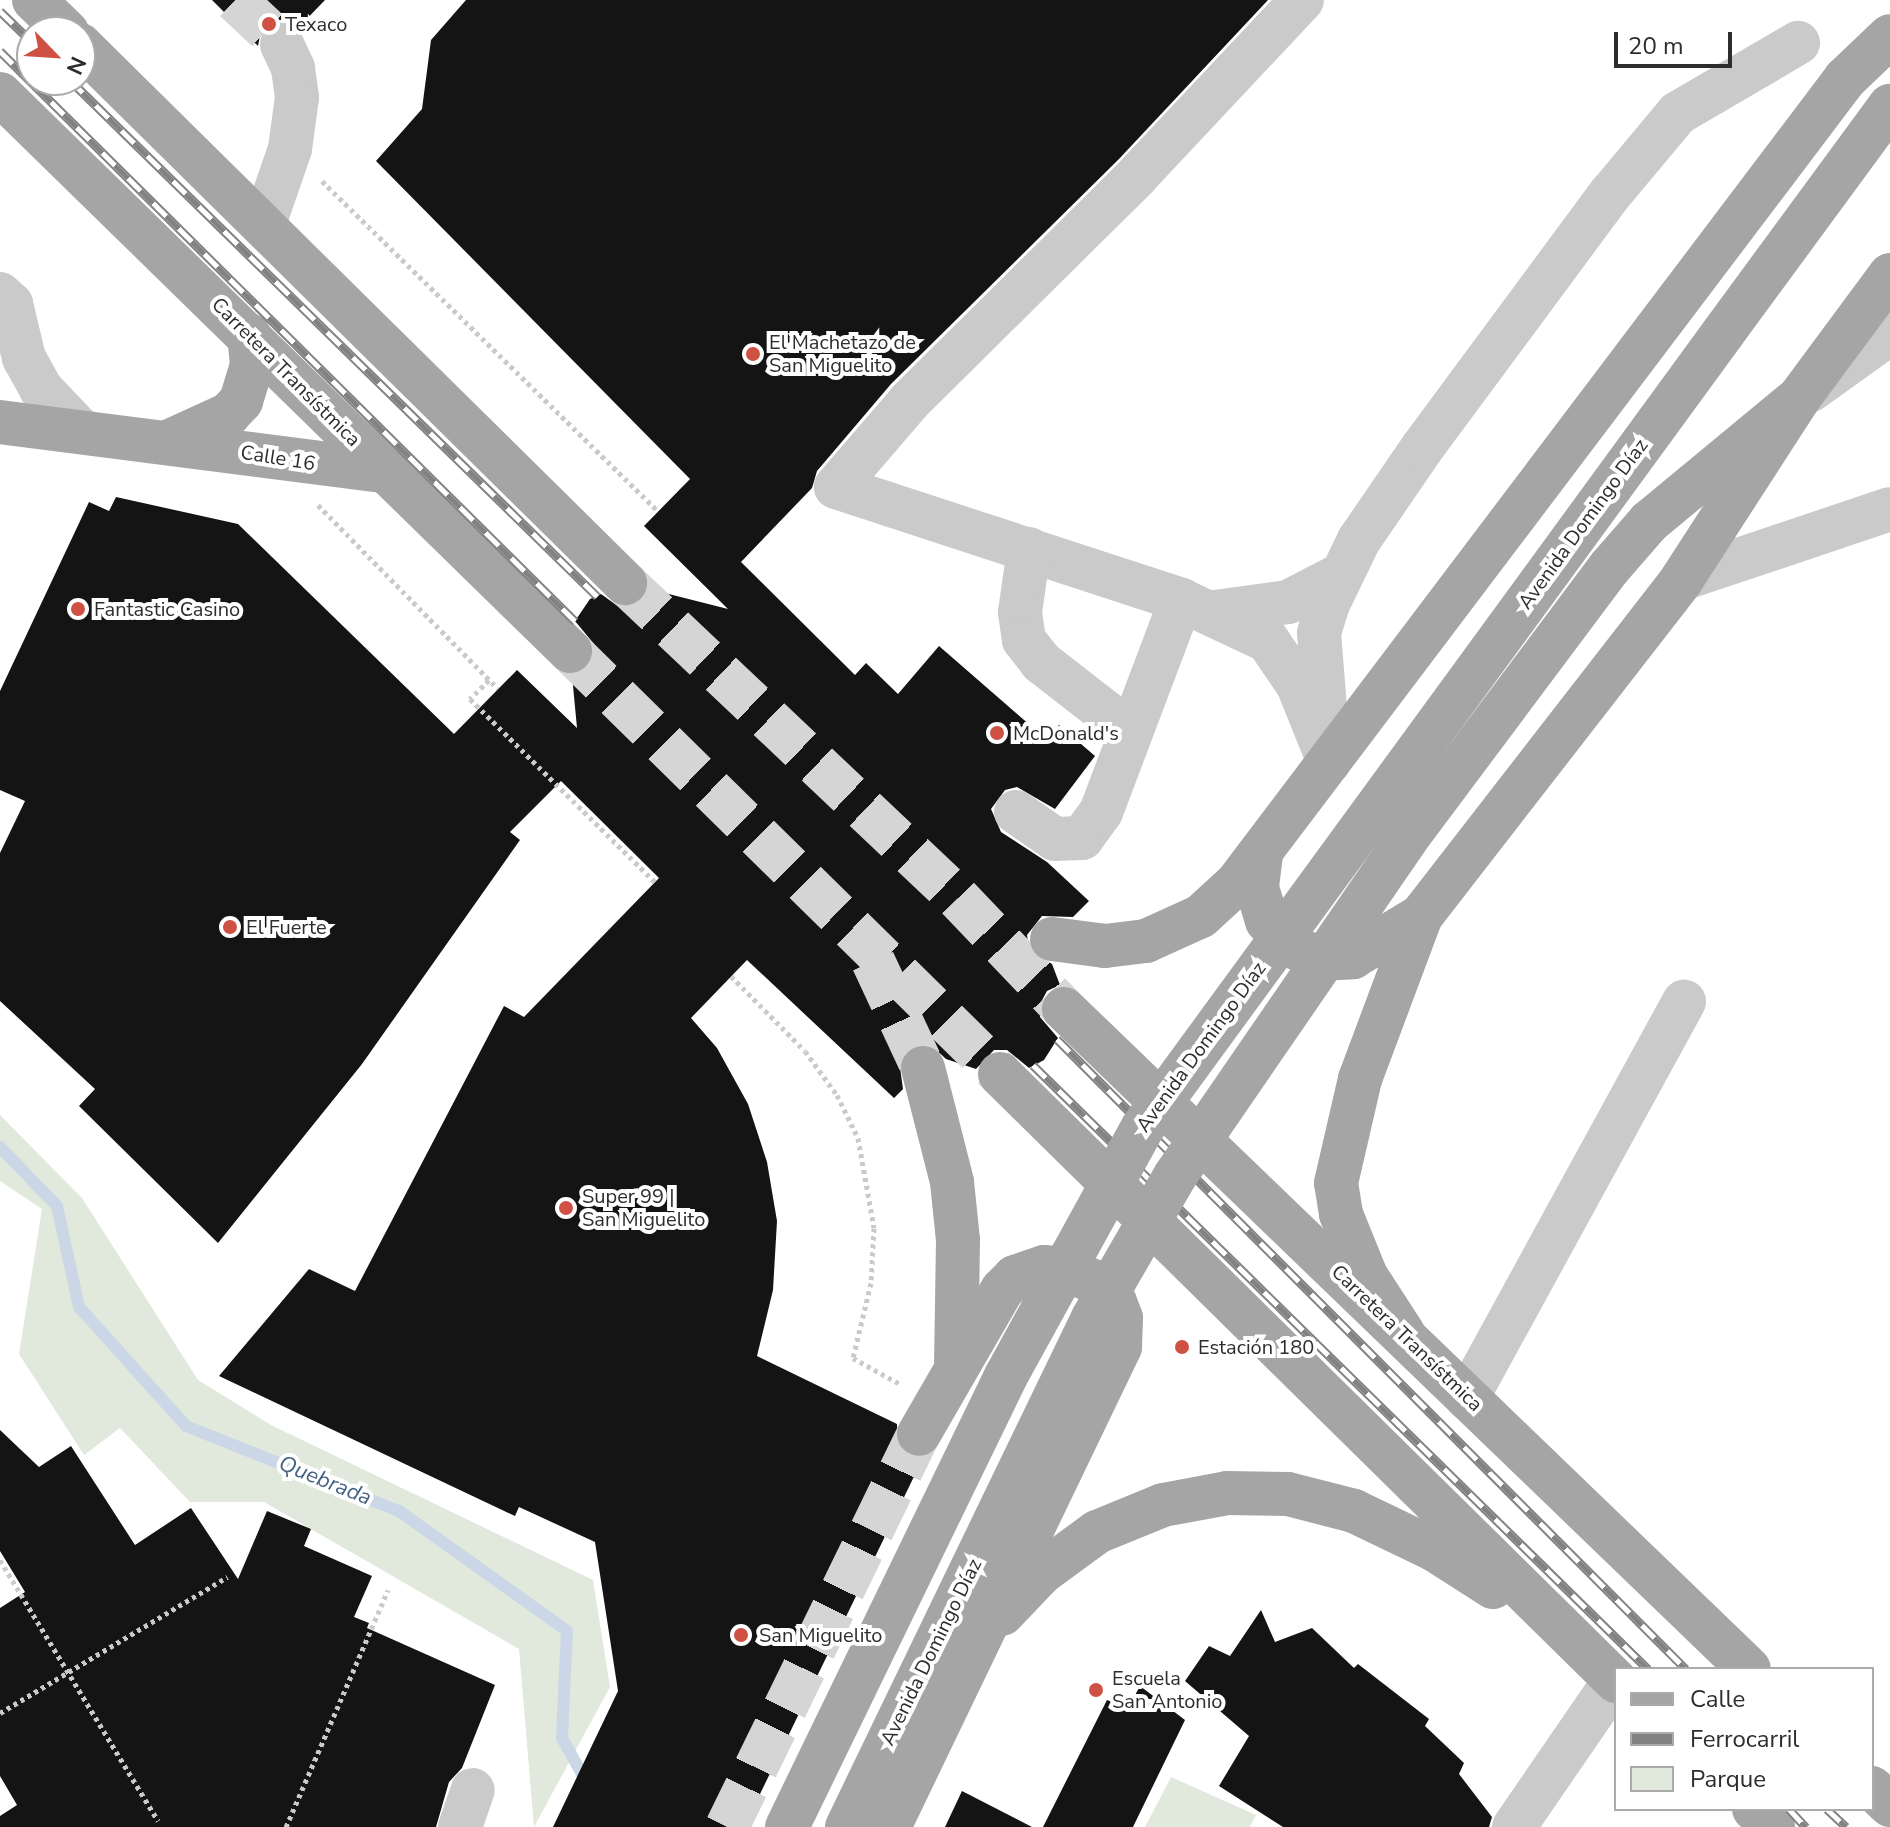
<!DOCTYPE html>
<meta charset="utf-8">
<style>
body{margin:0}
#map{position:relative;width:1890px;height:1827px;overflow:hidden;background:#fff;font-family:"Nunito Sans",sans-serif}
div>[style]{position:absolute}
[style*='--x']{left:calc(var(--x)*1px);top:calc(var(--y)*1px);width:calc(var(--w)*1px);rotate:calc(var(--a)*1deg)}
.green>*{inset:0;background:#e1e9dc}
.stream>*{height:12px;margin:-6px;padding:0 6px;transform-origin:6px;border-radius:6px;background:#cbd7e7}
.building>*{inset:0;background:#141414}
.minor-tunnel>*{height:44px;margin-top:-22px;transform-origin:0;background:repeating-linear-gradient(90deg,#d5d5d5 0 44px,transparent 0 66px)}
.major-tunnel>*{height:44px;margin-top:-22px;transform-origin:0;background:repeating-linear-gradient(90deg,#d5d5d5 0 44px,transparent 0 66px)}
.path>*{height:5px;margin-top:-2.5px;transform-origin:0;background:repeating-linear-gradient(90deg,#cacaca 0 4px,transparent 0 8px)}
.minor>*{height:44px;margin:-22px;padding:0 22px;transform-origin:22px;border-radius:22px;background:#cacaca}
.major>*{height:44px;margin:-22px;padding:0 22px;transform-origin:22px;border-radius:22px;background:#a5a5a5}
.rail>*{height:9px;margin-top:-4.5px;transform-origin:0;background:repeating-linear-gradient(90deg,#fff 0 18px,#828282 0 36px);box-sizing:border-box;border-block:2px solid #828282}
.major-bridge>*{height:44px;margin:-22px;padding:0 22px;transform-origin:22px;border-radius:22px;background:#a5a5a5}
.dots>*{width:22px;height:22px;translate:-50% -50%;box-sizing:border-box;border:4px solid #fff;border-radius:50%}
span{translate:-50% -50%;white-space:nowrap;text-align:center;line-height:1.15;-webkit-text-stroke:8px #fff;paint-order:stroke}
.poi-label{font-size:20px;color:#2d2d2d}
.left{translate:0 -50%;text-align:left}
.street-label{font-size:20px;color:#2d2d2d}
.water-label{font-size:22px;color:#456285;font-style:italic}
.legend{position:absolute;left:1614px;top:1667px;width:260px;height:144px;box-sizing:border-box;background:#fff;border:2px solid #ababab;margin:0;padding:10px 14px;list-style:none;font-size:24px;color:#2d2d2d}
.legend li{display:flex;align-items:center;gap:16px;height:40px}
.legend b{width:40px;border:2px solid #ababab}
.north{position:absolute;left:16px;top:16px;width:80px;height:80px;box-sizing:border-box;background:#fff;border:2px solid #ababab;border-radius:50%;rotate:115deg;font-size:22px;font-weight:700;line-height:32px;text-align:center;color:#2d2d2d}
.north::after{content:'';display:block;margin:auto;width:28px;height:36px;background:#cf5144;clip-path:polygon(50% 0,100% 100%,50% 72%,0 100%)}
.scale{position:absolute;left:1614px;top:32px;width:118px;height:36px;box-sizing:border-box;border:4px solid #2d2d2d;border-top:0;padding-left:10px;font-size:24px;line-height:28px;white-space:nowrap;color:#2d2d2d;-webkit-text-stroke:6px #fff;paint-order:stroke}
</style>
<div id="map">
<div class="green">
<i style="clip-path:polygon(0 1115px,82px 1198px,198px 1380px,271px 1425px,593px 1580px,610px 1687px,534px 1827px,519px 1649px,264px 1502px,190px 1502px,120px 1428px,84px 1455px,19px 1354px,42px 1209px,0 1181px)"></i>
<i style="clip-path:polygon(1171px 1777px,1256px 1815px,1250px 1827px,1145px 1827px)"></i>
</div>
<div class="stream">
<i style="--x:0;--y:1147;--w:82;--a:46"></i>
<i style="--x:57;--y:1206;--w:103;--a:77.7"></i>
<i style="--x:79;--y:1307;--w:160;--a:48"></i>
<i style="--x:186;--y:1426;--w:229;--a:21.8"></i>
<i style="--x:399;--y:1511;--w:206;--a:35.5"></i>
<i style="--x:567;--y:1631;--w:107;--a:92.7"></i>
<i style="--x:562;--y:1738;--w:51;--a:60.9"></i>
</div>
<div class="building">
<i style="clip-path:polygon(212px 0,325px 0,299px 27px,285px 19px,271px 22px,261px 30px,258px 46px)"></i>
<i style="clip-path:polygon(466px 0,1268px 0,1119px 159px,891px 384px,817px 471px,812px 488px,741px 562px,855px 675px,866px 663px,898px 694px,939px 646px,1047px 740px,1059px 725px,1095px 756px,1055px 809px,1017px 787px,1005px 790px,991px 809px,1001px 832px,1047px 862px,1089px 901px,1073px 917px,1042px 916px,1027px 935px,1029px 949px,1052px 964px,1060px 985px,1047px 991px,1040px 1004px,1040px 1017px,1058px 1038px,1044px 1060px,1029px 1068px,1007px 1050px,994px 1050px,976px 1069px,946px 1059px,930px 1044px,916px 1044px,899px 1060px,903px 1089px,894px 1098px,747px 960px,691px 1018px,717px 1048px,748px 1104px,767px 1162px,777px 1221px,773px 1290px,757px 1356px,897px 1424px,898px 1447px,907px 1456px,923px 1458px,744px 1827px,553px 1827px,618px 1691px,595px 1542px,519px 1507px,515px 1516px,219px 1376px,309px 1269px,355px 1291px,504px 1006px,524px 1017px,659px 878px,561px 781px,510px 832px,520px 840px,362px 1064px,218px 1243px,79px 1106px,95px 1089px,0 1001px,0 853px,25px 801px,0 790px,0 691px,89px 502px,109px 511px,116px 497px,238px 524px,454px 734px,517px 670px,577px 728px,572px 675px,587px 669px,594px 656px,594px 644px,575px 621px,590px 599px,601px 594px,619px 607px,642px 601px,649px 589px,728px 609px,644px 526px,690px 479px,376px 161px,422px 109px,431px 40px)"></i>
<i style="clip-path:polygon(0 1430px,39px 1467px,71px 1446px,135px 1545px,191px 1508px,238px 1579px,267px 1511px,311px 1529px,304px 1546px,372px 1576px,354px 1617px,369px 1623px,367px 1628px,495px 1685px,462px 1768px,449px 1782px,436px 1827px,0 1827px,0 1816px,17px 1805px,0 1776px,0 1608px,25px 1592px,0 1551px)"></i>
<i style="clip-path:polygon(1261px 1610px,1275px 1642px,1312px 1628px,1354px 1668px,1358px 1664px,1429px 1719px,1425px 1726px,1464px 1763px,1459px 1774px,1492px 1817px,1489px 1827px,1283px 1827px,1219px 1786px,1249px 1736px,1185px 1681px,1209px 1646px,1230px 1656px)"></i>
<i style="clip-path:polygon(1140px 1686px,1185px 1720px,1133px 1827px,1043px 1827px,1107px 1700px,1128px 1708px)"></i>
<i style="clip-path:polygon(962px 1791px,1032px 1827px,945px 1827px)"></i>
</div>
<div class="minor-tunnel">
<i style="--x:235;--y:0;--w:64;--a:43.1"></i>
</div>
<div class="major-tunnel">
<i style="--x:625;--y:583;--w:458;--a:43.4"></i>
<i style="--x:958;--y:898;--w:153;--a:46.3"></i>
<i style="--x:570;--y:651;--w:603;--a:44.53"></i>
<i style="--x:873;--y:961;--w:118;--a:65"></i>
<i style="--x:727;--y:1827;--w:437;--a:-64"></i>
</div>
<div class="path">
<i style="--x:322;--y:181;--w:471;--a:44.5"></i>
<i style="--x:318;--y:505;--w:257;--a:45.6"></i>
<i style="--x:489;--y:680;--w:27;--a:135"></i>
<i style="--x:470;--y:699;--w:260;--a:44.7"></i>
<i style="--x:731;--y:976;--w:105;--a:45.4"></i>
<i style="--x:805;--y:1051;--w:54;--a:54"></i>
<i style="--x:837;--y:1095;--w:48;--a:64"></i>
<i style="--x:858;--y:1138;--w:91;--a:79.9"></i>
<i style="--x:874;--y:1228;--w:55;--a:93.1"></i>
<i style="--x:871;--y:1283;--w:77;--a:103.5"></i>
<i style="--x:853;--y:1358;--w:56;--a:28.9"></i>
<i style="--x:0;--y:1560;--w:305;--a:58.8"></i>
<i style="--x:0;--y:1713;--w:265;--a:-30.9"></i>
<i style="--x:286;--y:1827;--w:258;--a:-66.7"></i>
</div>
<div class="minor">
<i style="--x:1302;--y:0;--w:241;--a:133.2"></i>
<i style="--x:1137;--y:176;--w:321;--a:135.3"></i>
<i style="--x:909;--y:402;--w:112;--a:130.7"></i>
<i style="--x:836;--y:487;--w:363;--a:18.1"></i>
<i style="--x:1181;--y:600;--w:96;--a:25.2"></i>
<i style="--x:1268;--y:641;--w:53;--a:55.7"></i>
<i style="--x:1298;--y:685;--w:83;--a:68.1"></i>
<i style="--x:264;--y:224;--w:79;--a:-70.9"></i>
<i style="--x:290;--y:149;--w:52;--a:-82.3"></i>
<i style="--x:297;--y:97;--w:29;--a:-98"></i>
<i style="--x:293;--y:68;--w:26;--a:-115"></i>
<i style="--x:0;--y:294;--w:15;--a:42"></i>
<i style="--x:11;--y:304;--w:56;--a:76.5"></i>
<i style="--x:24;--y:358;--w:35;--a:61"></i>
<i style="--x:41;--y:389;--w:58;--a:46.4"></i>
<i style="--x:1811;--y:390;--w:97;--a:-35.8"></i>
<i style="--x:1029;--y:549;--w:64;--a:98.1"></i>
<i style="--x:1020;--y:612;--w:28;--a:82"></i>
<i style="--x:1024;--y:640;--w:28;--a:52"></i>
<i style="--x:1041;--y:662;--w:113;--a:37.8"></i>
<i style="--x:1682;--y:579;--w:219;--a:-18.6"></i>
<i style="--x:1215;--y:612;--w:74;--a:-7.8"></i>
<i style="--x:1288;--y:602;--w:61;--a:-27.4"></i>
<i style="--x:1326;--y:721;--w:88;--a:-94.5"></i>
<i style="--x:1319;--y:633;--w:30;--a:-73"></i>
<i style="--x:1328;--y:604;--w:71;--a:-64.2"></i>
<i style="--x:1359;--y:540;--w:112;--a:-55.6"></i>
<i style="--x:1422;--y:448;--w:317;--a:-53.5"></i>
<i style="--x:1611;--y:193;--w:104;--a:-50.1"></i>
<i style="--x:1678;--y:113;--w:139;--a:-30.3"></i>
<i style="--x:1016;--y:812;--w:47;--a:34.7"></i>
<i style="--x:1055;--y:839;--w:27;--a:-2"></i>
<i style="--x:1082;--y:838;--w:32;--a:-54"></i>
<i style="--x:1101;--y:812;--w:227;--a:-69.3"></i>
<i style="--x:1467;--y:1398;--w:452;--a:-61.3"></i>
<i style="--x:460;--y:1827;--w:39;--a:-71"></i>
<i style="--x:1514;--y:1827;--w:178;--a:-55.5"></i>
</div>
<div class="major">
<i style="--x:34;--y:0;--w:46;--a:44.1"></i>
<i style="--x:80;--y:45;--w:766;--a:44.63"></i>
<i style="--x:0;--y:94;--w:797;--a:44.34"></i>
<i style="--x:1723;--y:333;--w:282;--a:-53.7"></i>
<i style="--x:0;--y:422;--w:391;--a:7.3"></i>
<i style="--x:170;--y:441;--w:65;--a:-24.6"></i>
<i style="--x:229;--y:414;--w:18;--a:-47"></i>
<i style="--x:241;--y:401;--w:39;--a:-73"></i>
<i style="--x:252;--y:364;--w:29;--a:-96"></i>
<i style="--x:1261;--y:854;--w:34;--a:97"></i>
<i style="--x:1257;--y:888;--w:34;--a:73"></i>
<i style="--x:1267;--y:921;--w:33;--a:47"></i>
<i style="--x:1289;--y:945;--w:34;--a:24"></i>
<i style="--x:1320;--y:959;--w:33;--a:-3"></i>
<i style="--x:1353;--y:957;--w:79;--a:-31.1"></i>
<i style="--x:1052;--y:939;--w:53;--a:7.5"></i>
<i style="--x:1105;--y:946;--w:41;--a:-7"></i>
<i style="--x:1146;--y:941;--w:60;--a:-24.4"></i>
<i style="--x:1201;--y:916;--w:49;--a:-42.5"></i>
<i style="--x:1237;--y:883;--w:1008;--a:-52.9"></i>
<i style="--x:1845;--y:79;--w:62;--a:-43.7"></i>
<i style="--x:1064;--y:1009;--w:951;--a:43.94"></i>
<i style="--x:923;--y:1068;--w:118;--a:75.7"></i>
<i style="--x:952;--y:1182;--w:58;--a:84.1"></i>
<i style="--x:958;--y:1240;--w:121;--a:90.9"></i>
<i style="--x:1000;--y:1074;--w:865;--a:44.58"></i>
<i style="--x:1403;--y:1333;--w:68;--a:-123"></i>
<i style="--x:1366;--y:1276;--w:67;--a:-112"></i>
<i style="--x:1341;--y:1214;--w:31;--a:-99"></i>
<i style="--x:1336;--y:1183;--w:107;--a:-77"></i>
<i style="--x:1360;--y:1079;--w:174;--a:-69.5"></i>
<i style="--x:1421;--y:916;--w:426;--a:-52.2"></i>
<i style="--x:1682;--y:579;--w:216;--a:-57.1"></i>
<i style="--x:1799;--y:398;--w:153;--a:-53.5"></i>
<i style="--x:1002;--y:1614;--w:57;--a:-46.4"></i>
<i style="--x:1041;--y:1573;--w:69;--a:-36.2"></i>
<i style="--x:1097;--y:1532;--w:71;--a:-22.2"></i>
<i style="--x:1163;--y:1505;--w:65;--a:-10.6"></i>
<i style="--x:1227;--y:1493;--w:61;--a:0.9"></i>
<i style="--x:1288;--y:1494;--w:68;--a:14.4"></i>
<i style="--x:1354;--y:1511;--w:90;--a:25.7"></i>
<i style="--x:1435;--y:1550;--w:69;--a:32.5"></i>
<i style="--x:1872;--y:1788;--w:25;--a:43"></i>
<i style="--x:1754;--y:1809;--w:26;--a:43"></i>
<i style="--x:889;--y:1827;--w:533;--a:-64.3"></i>
<i style="--x:1120;--y:1347;--w:29;--a:-88"></i>
<i style="--x:1121;--y:1318;--w:17;--a:-111"></i>
<i style="--x:1115;--y:1302;--w:30;--a:-136"></i>
<i style="--x:1093;--y:1281;--w:35;--a:-158"></i>
<i style="--x:1061;--y:1268;--w:17;--a:-177"></i>
<i style="--x:1044;--y:1267;--w:31;--a:161"></i>
<i style="--x:1015;--y:1277;--w:18;--a:135"></i>
<i style="--x:1002;--y:1290;--w:166;--a:120"></i>
</div>
<div class="rail">
<i style="--x:0;--y:11;--w:45;--a:44.1"></i>
<i style="--x:0;--y:51;--w:810;--a:44.75"></i>
<i style="--x:70;--y:80;--w:738;--a:44.4"></i>
<i style="--x:1057;--y:1039;--w:890;--a:45.05"></i>
<i style="--x:1033;--y:1065;--w:862;--a:44.48"></i>
<i style="--x:1789;--y:1809;--w:25;--a:47"></i>
<i style="--x:1827;--y:1809;--w:26;--a:43"></i>
</div>
<div class="major-bridge">
<i style="--x:787;--y:1827;--w:501;--a:-64.1"></i>
<i style="--x:1006;--y:1376;--w:284;--a:-61.2"></i>
<i style="--x:1143;--y:1127;--w:983;--a:-53.85"></i>
<i style="--x:847;--y:1827;--w:565;--a:-64.21"></i>
<i style="--x:1093;--y:1318;--w:164;--a:-60"></i>
<i style="--x:1175;--y:1176;--w:420;--a:-55.5"></i>
<i style="--x:1413;--y:830;--w:327;--a:-53.2"></i>
<i style="--x:1609;--y:568;--w:61;--a:-49"></i>
<i style="--x:1649;--y:522;--w:195;--a:-39.6"></i>
</div>
<div class="dots">
<i style="left:269px;top:24px;background:#cf5144"></i>
<i style="left:753px;top:354px;background:#cf5144"></i>
<i style="left:78px;top:609px;background:#cf5144"></i>
<i style="left:997px;top:733px;background:#cf5144"></i>
<i style="left:230px;top:927px;background:#cf5144"></i>
<i style="left:566px;top:1208px;background:#cf5144"></i>
<i style="left:1182px;top:1347px;background:#cf5144"></i>
<i style="left:741px;top:1635px;background:#cf5144"></i>
<i style="left:1096px;top:1690px;background:#cf5144"></i>
</div>
<div class="poi-label">
<span class="left" style="left:285px;top:24px">Texaco</span>
<span class="left" style="left:769px;top:354px">El Machetazo de<br>San Miguelito</span>
<span class="left" style="left:94px;top:609px">Fantastic Casino</span>
<span class="left" style="left:1013px;top:733px">McDonald's</span>
<span class="left" style="left:246px;top:927px">El Fuerte</span>
<span class="left" style="left:582px;top:1208px">Super 99 |<br>San Miguelito</span>
<span class="left" style="left:1198px;top:1347px">Estación 180</span>
<span class="left" style="left:759px;top:1635px">San Miguelito</span>
<span class="left" style="left:1112px;top:1690px">Escuela<br>San Antonio</span>
</div>
<div class="street-label">
<span style="left:286px;top:372px;rotate:45deg">Carretera Transístmica</span>
<span style="left:278px;top:458px;rotate:9deg">Calle 16</span>
<span style="left:1583px;top:524px;rotate:-54deg">Avenida Domingo Díaz</span>
<span style="left:1201px;top:1047px;rotate:-54deg">Avenida Domingo Díaz</span>
<span style="left:1407px;top:1338px;rotate:44deg">Carretera Transístmica</span>
<span style="left:931px;top:1652px;rotate:-64deg">Avenida Domingo Díaz</span>
</div>
<div class="water-label">
<span style="left:325px;top:1481px;rotate:22deg">Quebrada</span>
</div>
<ul class="legend">
<li><b style="height:10px;background:#a5a5a5"></b>Calle</li>
<li><b style="height:10px;background:#828282"></b>Ferrocarril</li>
<li><b style="height:22px;background:#e1e9dc"></b>Parque</li>
</ul>
<div class="north">N</div>
<div class="scale">20 m</div>
</div>
